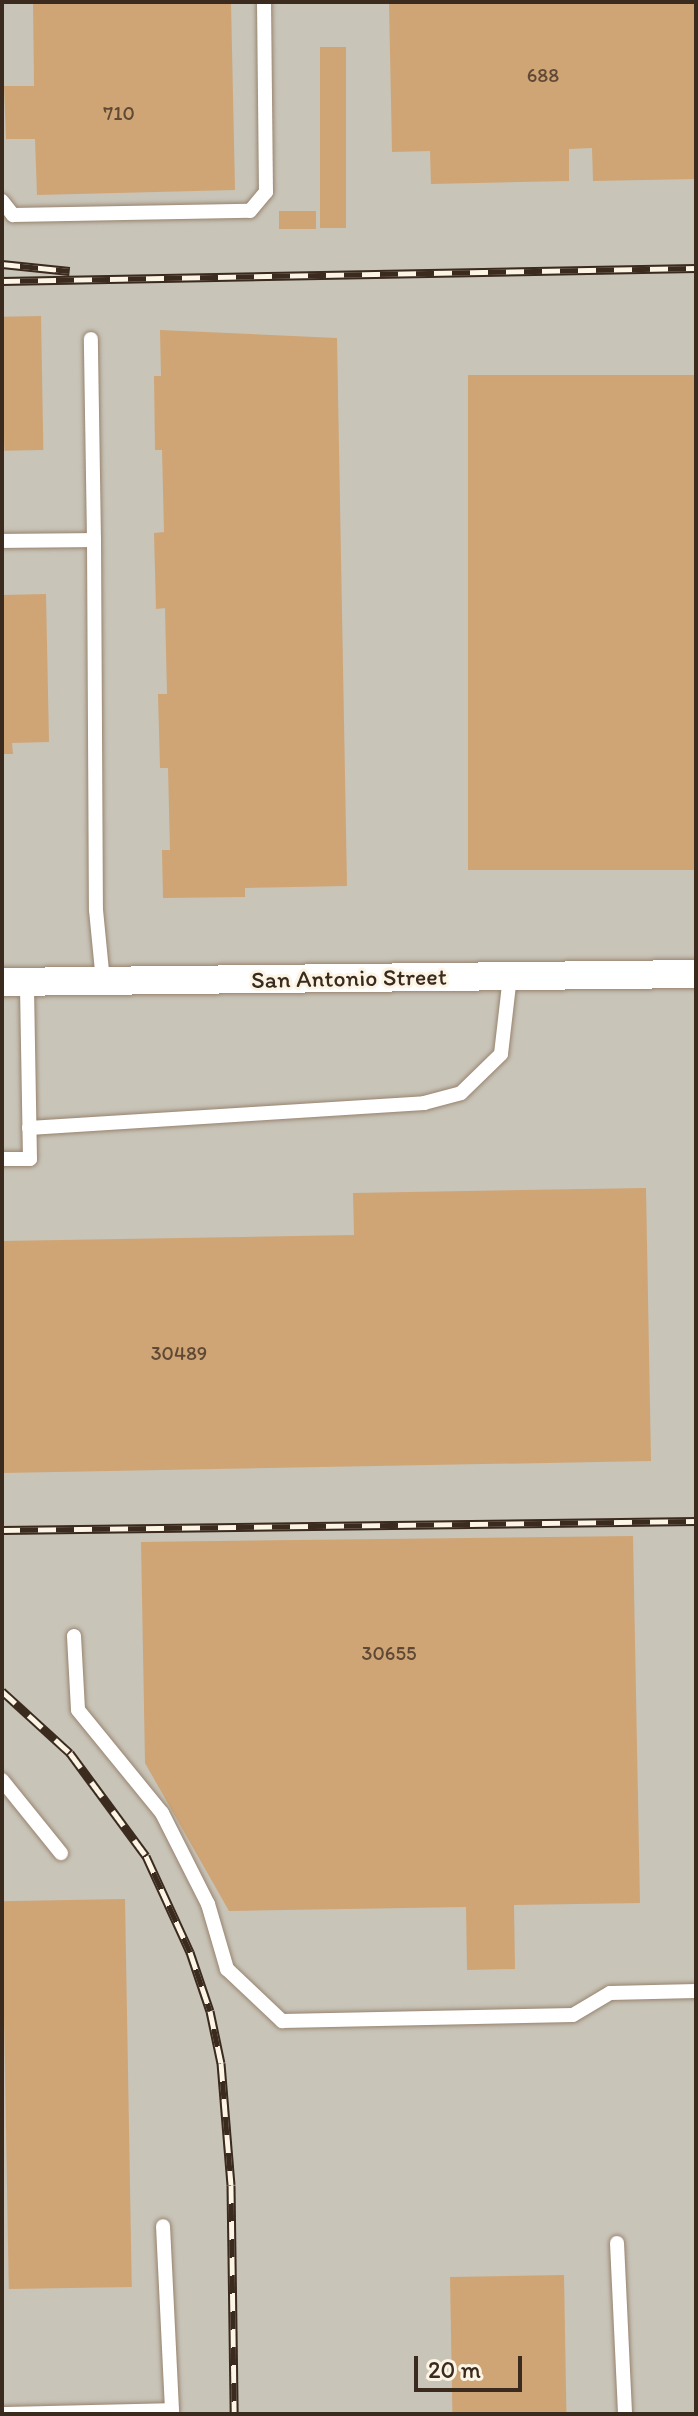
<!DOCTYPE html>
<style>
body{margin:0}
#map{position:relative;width:698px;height:2416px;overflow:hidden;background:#f5dcbf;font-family:Itim,sans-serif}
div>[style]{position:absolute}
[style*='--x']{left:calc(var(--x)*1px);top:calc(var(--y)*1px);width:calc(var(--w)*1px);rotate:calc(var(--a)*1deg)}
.industrial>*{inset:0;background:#c8c4b8;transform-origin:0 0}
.building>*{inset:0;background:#cfa576;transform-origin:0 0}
.roads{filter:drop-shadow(0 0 2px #98836e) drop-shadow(0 0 2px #98836e)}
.lane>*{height:14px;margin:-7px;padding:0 7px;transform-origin:7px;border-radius:7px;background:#fff}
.street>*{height:28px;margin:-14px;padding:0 14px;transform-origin:14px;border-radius:14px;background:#fff}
.rail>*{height:9px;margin-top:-4.5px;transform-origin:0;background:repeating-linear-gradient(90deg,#fcf5e5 0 18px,#3b2a1e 0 36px);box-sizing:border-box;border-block:2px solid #3b2a1e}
span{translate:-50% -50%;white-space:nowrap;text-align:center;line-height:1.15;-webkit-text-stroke:6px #fcf5e5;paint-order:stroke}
.number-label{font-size:20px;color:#604934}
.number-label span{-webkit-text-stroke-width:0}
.street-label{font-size:24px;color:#3b2a1e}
.frame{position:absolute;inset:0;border:4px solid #3b2a1e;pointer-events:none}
.scale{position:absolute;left:414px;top:2356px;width:108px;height:36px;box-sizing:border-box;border:4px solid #3b2a1e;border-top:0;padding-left:10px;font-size:24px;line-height:28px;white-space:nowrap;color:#3b2a1e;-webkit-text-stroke:6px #fcf5e5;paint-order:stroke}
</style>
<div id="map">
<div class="industrial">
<i style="left:2px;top:2px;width:694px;height:2412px"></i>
</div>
<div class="building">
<i style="clip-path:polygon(33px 2px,231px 2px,235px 190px,37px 195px,35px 139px,6px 139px,4px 86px,34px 86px)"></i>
<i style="clip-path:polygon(389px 2px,696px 2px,696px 179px,593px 181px,592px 148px,569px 149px,569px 181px,431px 184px,430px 151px,392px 152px)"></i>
<i style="left:320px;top:47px;width:26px;height:181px"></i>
<i style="left:316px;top:211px;width:18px;height:37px;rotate:90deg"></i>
<i style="left:41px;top:316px;width:134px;height:39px;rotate:89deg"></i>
<i style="clip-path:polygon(160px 330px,337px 338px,347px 886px,245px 888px,245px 897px,163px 898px,162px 850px,170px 850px,168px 768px,160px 768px,158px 694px,167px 694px,165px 608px,156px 609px,154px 533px,164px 532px,162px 450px,155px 450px,154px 376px,161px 376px)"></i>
<i style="left:696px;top:375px;width:495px;height:228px;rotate:90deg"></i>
<i style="clip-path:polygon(46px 594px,49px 742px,12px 743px,13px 754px,2px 754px,2px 595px)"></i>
<i style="clip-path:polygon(646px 1188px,651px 1461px,2px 1473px,2px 1241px,354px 1235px,353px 1193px)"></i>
<i style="clip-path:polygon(633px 1536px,640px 1903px,514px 1905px,515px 1969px,467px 1970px,466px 1907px,229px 1911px,145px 1763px,141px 1542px)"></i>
<i style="left:125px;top:1899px;width:388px;height:123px;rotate:89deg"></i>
<i style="left:564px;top:2275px;width:139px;height:114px;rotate:89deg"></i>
</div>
<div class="roads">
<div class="lane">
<i style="--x:2;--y:201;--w:18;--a:52"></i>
<i style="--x:13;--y:215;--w:237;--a:-1"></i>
<i style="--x:250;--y:211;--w:25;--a:-50"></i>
<i style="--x:266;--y:192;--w:190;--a:-90.6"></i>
<i style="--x:94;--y:540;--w:370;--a:89.7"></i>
<i style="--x:96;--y:910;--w:71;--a:84.4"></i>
<i style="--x:2;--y:541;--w:92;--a:-0.6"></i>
<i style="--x:94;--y:540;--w:201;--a:-90.9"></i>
<i style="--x:29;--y:1128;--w:396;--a:-3.6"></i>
<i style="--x:424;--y:1103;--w:38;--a:-15"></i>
<i style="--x:461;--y:1093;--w:56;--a:-44.3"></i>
<i style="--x:501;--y:1054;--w:79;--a:-83.4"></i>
<i style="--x:2;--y:1159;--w:28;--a:0"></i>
<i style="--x:30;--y:1159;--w:177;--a:-91"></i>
<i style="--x:74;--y:1636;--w:74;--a:86.9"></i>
<i style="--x:78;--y:1710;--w:133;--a:50.8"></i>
<i style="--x:162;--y:1813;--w:102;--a:63.2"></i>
<i style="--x:208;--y:1904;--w:68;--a:73.7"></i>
<i style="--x:227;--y:1969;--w:76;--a:43.4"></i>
<i style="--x:282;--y:2021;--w:291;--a:-1.2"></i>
<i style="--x:573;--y:2015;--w:43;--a:-30.7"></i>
<i style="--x:610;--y:1993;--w:86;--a:-1.3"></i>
<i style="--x:2;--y:1780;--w:94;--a:51.1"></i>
<i style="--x:617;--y:2243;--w:171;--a:87.3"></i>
<i style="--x:2;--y:2414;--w:170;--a:-1.3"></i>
<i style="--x:172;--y:2410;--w:184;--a:-92.8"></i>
</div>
<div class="street">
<i style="--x:2;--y:982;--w:694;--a:-0.66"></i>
</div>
</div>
<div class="rail">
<i style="--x:2;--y:264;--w:68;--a:5.9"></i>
<i style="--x:2;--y:281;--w:694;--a:-1.07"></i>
<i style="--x:2;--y:1530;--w:694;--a:-0.74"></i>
<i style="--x:2;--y:1691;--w:92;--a:42.4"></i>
<i style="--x:70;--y:1753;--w:128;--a:53.6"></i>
<i style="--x:146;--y:1856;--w:106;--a:65.4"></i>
<i style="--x:190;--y:1952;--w:62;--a:71.3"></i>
<i style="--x:210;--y:2011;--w:53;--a:78.1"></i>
<i style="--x:221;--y:2063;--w:122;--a:85.3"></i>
<i style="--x:231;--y:2185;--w:229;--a:89.2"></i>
</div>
<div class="number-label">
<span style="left:543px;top:75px">688</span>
<span style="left:119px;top:113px">710</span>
<span style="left:179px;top:1353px">30489</span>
<span style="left:389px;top:1653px">30655</span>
</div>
<div class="street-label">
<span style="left:349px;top:978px;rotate:-1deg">San Antonio Street</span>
</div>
<div class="frame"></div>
<div class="scale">20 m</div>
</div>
